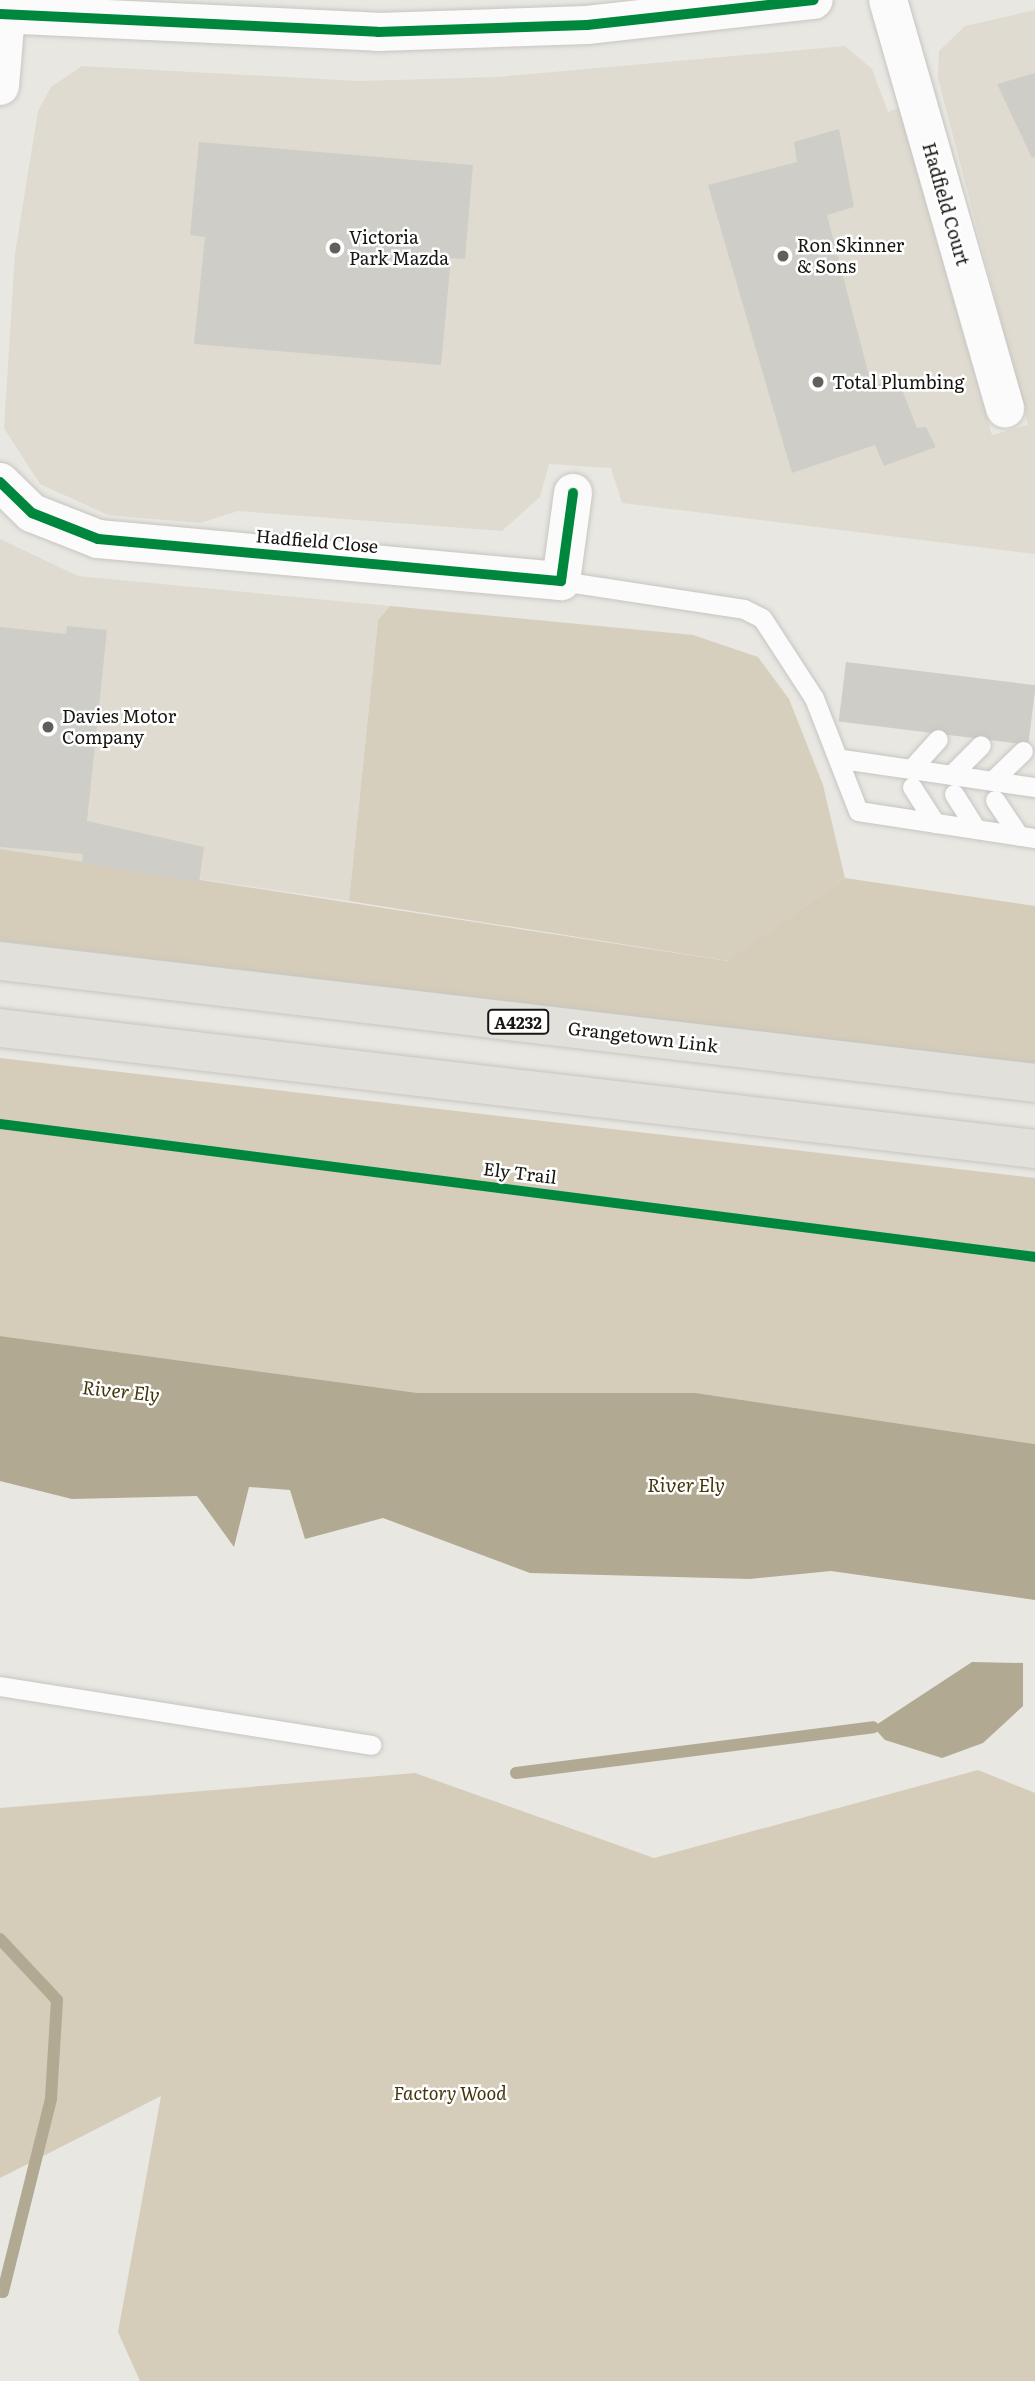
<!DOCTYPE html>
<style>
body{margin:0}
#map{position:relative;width:1035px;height:2381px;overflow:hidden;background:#e9e7e2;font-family:Literata,serif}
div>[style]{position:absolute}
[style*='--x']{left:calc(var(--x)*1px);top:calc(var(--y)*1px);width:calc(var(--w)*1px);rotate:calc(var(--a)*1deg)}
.built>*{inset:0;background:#e0dbd0}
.green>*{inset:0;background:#d6cfbe}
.forest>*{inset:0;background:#d5cdb9}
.water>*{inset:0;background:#b2a992}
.stream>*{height:12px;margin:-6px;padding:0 6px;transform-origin:6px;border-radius:6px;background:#b2a992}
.building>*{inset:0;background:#cecdc8;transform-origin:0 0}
.roads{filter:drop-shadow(0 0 2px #c7c5c1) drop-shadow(0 0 2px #c7c5c1)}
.service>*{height:19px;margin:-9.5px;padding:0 9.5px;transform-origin:9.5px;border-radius:9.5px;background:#fcfbfb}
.minor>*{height:38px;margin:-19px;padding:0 19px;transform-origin:19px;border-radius:19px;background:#fcfbfb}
.primary>*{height:38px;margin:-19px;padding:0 19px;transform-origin:19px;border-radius:19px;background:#e2e0da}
.cycleway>*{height:10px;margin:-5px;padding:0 5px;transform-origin:5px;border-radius:5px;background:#00873e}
.dots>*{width:19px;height:19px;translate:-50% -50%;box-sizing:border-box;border:4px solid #fff;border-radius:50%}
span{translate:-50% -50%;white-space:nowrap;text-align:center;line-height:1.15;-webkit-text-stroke:5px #fff;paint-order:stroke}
.shield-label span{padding:2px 5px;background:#fff;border:2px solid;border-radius:5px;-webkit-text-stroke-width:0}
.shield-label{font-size:16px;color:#171612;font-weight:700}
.street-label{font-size:18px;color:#171612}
.poi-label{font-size:18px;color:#171612}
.left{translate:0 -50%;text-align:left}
.park-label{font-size:18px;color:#43340a;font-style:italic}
.water-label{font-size:19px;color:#43350a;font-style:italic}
</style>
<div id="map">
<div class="built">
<i style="clip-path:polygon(1035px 10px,1035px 554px,622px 503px,611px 468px,549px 464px,540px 497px,502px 531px,238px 511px,200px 523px,108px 515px,40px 484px,4px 428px,15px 253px,38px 111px,51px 87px,82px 66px,358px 81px,498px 77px,845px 46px,872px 69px,888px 112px,899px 108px,992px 435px,1028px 425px,938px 78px,939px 51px,965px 26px)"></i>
<i style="clip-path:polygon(0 539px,78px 576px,390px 606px,378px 620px,349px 901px,0 850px)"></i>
</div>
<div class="green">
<i style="clip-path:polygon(390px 606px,693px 635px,758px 657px,789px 699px,823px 785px,845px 878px,729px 961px,349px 901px,378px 620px)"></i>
</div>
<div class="forest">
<i style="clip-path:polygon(0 849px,728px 961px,845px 878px,1035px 906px,1035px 1064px,0 941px)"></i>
<i style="clip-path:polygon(0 1058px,1035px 1178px,1035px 1444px,696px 1393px,418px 1393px,0 1336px)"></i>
<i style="clip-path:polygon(978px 1770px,1035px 1793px,1035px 2381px,140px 2381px,118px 2332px,161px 2096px,0 2178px,0 1808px,415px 1773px,654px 1858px)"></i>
</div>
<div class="water">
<i style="clip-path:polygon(0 1336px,418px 1393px,696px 1393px,1035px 1444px,1035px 1600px,831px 1571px,750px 1579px,530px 1573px,383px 1518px,305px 1539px,290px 1490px,249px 1487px,234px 1547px,197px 1496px,72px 1499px,0 1481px)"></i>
<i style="clip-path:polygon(972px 1662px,1023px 1663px,1023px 1706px,983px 1743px,942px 1758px,885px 1740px,873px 1727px)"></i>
</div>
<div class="stream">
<i style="--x:516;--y:1773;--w:360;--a:-7.3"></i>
<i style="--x:0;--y:1939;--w:83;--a:46.9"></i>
<i style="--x:57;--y:2000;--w:99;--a:93.5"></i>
<i style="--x:51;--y:2099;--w:199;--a:104"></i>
</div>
<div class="building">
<i style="clip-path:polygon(1035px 73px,1035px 156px,1032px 158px,997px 84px)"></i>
<i style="clip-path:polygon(839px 129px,854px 207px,827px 215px,872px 387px,897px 377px,917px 428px,926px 427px,936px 447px,884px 466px,875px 445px,792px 473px,708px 185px,797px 162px,794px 142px)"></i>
<i style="clip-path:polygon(199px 142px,473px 165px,465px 259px,451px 258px,441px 365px,194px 344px,205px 237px,190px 235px)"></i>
<i style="clip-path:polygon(67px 626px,107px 630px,87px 821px,204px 847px,199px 883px,82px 863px,83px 854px,0 847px,0 627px,66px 634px)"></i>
<i style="left:846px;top:662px;width:191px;height:60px;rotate:7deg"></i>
</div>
<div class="roads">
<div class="service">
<i style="--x:561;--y:581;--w:185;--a:8.7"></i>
<i style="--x:744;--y:609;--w:20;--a:27"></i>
<i style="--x:762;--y:618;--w:95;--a:57"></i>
<i style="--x:814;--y:698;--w:121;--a:68.7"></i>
<i style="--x:858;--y:811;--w:179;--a:8.7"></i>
<i style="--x:842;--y:759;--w:195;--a:8.3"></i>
<i style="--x:911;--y:769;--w:40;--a:-48"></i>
<i style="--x:951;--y:775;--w:42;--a:-45"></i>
<i style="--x:992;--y:781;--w:43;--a:-44.1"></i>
<i style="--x:912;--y:787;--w:43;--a:57.4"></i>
<i style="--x:954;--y:794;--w:41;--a:57.8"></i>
<i style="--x:995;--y:800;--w:43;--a:56.3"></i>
<i style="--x:0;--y:1686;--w:376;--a:9"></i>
</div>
<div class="minor">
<i style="--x:888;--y:0;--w:425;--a:74"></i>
<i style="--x:0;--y:14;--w:378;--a:2.7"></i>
<i style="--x:378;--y:32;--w:209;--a:-1.9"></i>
<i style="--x:587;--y:25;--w:228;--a:-6.3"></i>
<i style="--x:0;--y:86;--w:72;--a:-85.2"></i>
<i style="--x:0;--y:482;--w:45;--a:44.1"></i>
<i style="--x:32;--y:513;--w:71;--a:21.5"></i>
<i style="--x:98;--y:539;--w:465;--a:5.2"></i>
<i style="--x:561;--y:581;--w:89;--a:-82.2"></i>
</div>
<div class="primary">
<i style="--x:0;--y:961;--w:1042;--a:6.72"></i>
<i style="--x:0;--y:1028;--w:1042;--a:6.67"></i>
</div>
</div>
<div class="cycleway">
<i style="--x:0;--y:14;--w:378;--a:2.7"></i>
<i style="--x:378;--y:32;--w:209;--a:-1.9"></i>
<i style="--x:587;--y:25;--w:228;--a:-6.3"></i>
<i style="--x:0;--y:482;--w:45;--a:44.1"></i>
<i style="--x:32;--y:513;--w:71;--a:21.5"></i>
<i style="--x:98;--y:539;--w:465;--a:5.2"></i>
<i style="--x:561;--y:581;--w:89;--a:-82.2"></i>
<i style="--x:0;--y:1124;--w:1044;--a:7.32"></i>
</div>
<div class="dots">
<i style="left:335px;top:248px;background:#605f5b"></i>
<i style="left:783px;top:256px;background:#605f5b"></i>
<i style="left:818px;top:382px;background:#605f5b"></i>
<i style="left:48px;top:727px;background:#605f5b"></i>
</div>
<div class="shield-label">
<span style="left:518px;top:1022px">A4232</span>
</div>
<div class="street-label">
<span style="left:946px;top:204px;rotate:74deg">Hadfield Court</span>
<span style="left:317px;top:541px;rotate:5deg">Hadfield Close</span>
<span style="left:643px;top:1037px;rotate:7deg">Grangetown Link</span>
<span style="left:520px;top:1173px;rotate:7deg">Ely Trail</span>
</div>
<div class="poi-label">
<span class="left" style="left:349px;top:248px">Victoria<br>Park Mazda</span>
<span class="left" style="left:797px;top:256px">Ron Skinner<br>&amp; Sons</span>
<span class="left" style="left:832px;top:382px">Total Plumbing</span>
<span class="left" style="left:62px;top:727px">Davies Motor<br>Company</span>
</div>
<div class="park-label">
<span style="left:450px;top:2093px">Factory Wood</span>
</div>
<div class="water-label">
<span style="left:121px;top:1391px;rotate:6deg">River Ely</span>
<span style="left:686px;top:1485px">River Ely</span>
</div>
</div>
